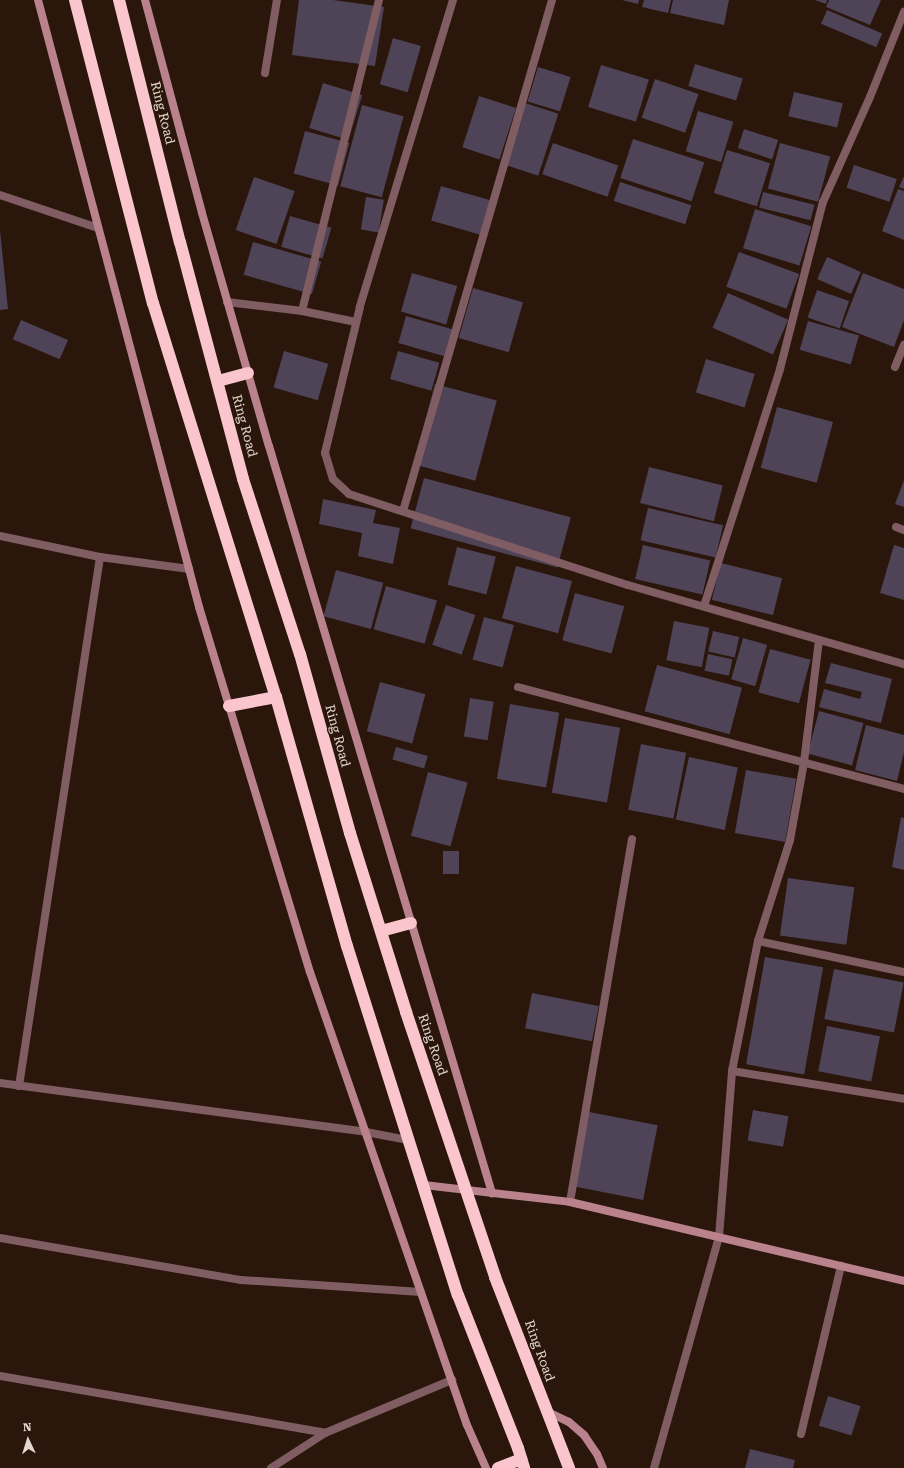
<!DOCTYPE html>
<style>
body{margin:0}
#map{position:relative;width:904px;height:1468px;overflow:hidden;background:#2a160b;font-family:"Roboto Serif",serif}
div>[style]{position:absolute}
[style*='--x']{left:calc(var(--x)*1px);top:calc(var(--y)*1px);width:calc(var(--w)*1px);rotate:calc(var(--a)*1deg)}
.building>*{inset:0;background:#4f4358;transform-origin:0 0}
.street>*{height:8px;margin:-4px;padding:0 4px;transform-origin:4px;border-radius:4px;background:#805d63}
.secondary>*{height:8px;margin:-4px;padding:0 4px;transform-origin:4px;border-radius:4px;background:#ba828c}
.highway>*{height:12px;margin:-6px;padding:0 6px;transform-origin:6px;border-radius:6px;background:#fbc5ce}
span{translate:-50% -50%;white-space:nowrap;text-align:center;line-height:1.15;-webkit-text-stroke:3px #2a160b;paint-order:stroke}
.street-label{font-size:13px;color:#e5d7d0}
.north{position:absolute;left:8px;top:1420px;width:40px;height:40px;-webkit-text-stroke:3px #2a160b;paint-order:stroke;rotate:356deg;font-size:11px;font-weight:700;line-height:16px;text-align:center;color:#e5d7d0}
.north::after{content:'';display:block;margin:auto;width:14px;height:18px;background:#e5d7d0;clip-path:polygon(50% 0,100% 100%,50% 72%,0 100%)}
</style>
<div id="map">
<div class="building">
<i style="clip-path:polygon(299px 0,333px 0,384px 7px,375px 66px,292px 55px)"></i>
<i style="clip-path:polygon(622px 0,639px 0,638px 4px)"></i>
<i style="clip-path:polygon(644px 0,671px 0,668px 13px,642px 7px)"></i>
<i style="clip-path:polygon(673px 0,729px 0,724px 25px,670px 13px)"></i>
<i style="clip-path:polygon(815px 0,827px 0,826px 4px)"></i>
<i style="clip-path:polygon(829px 0,881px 0,870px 25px,826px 7px)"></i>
<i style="left:827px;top:10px;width:60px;height:15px;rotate:23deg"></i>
<i style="left:393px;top:38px;width:29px;height:48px;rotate:16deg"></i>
<i style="left:695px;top:64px;width:50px;height:23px;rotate:17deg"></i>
<i style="left:601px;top:65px;width:50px;height:44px;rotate:17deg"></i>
<i style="left:538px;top:67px;width:34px;height:36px;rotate:17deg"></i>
<i style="left:655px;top:79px;width:46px;height:41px;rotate:19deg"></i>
<i style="left:323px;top:83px;width:41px;height:47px;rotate:17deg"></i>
<i style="left:794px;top:92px;width:50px;height:25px;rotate:13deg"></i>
<i style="left:479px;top:96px;width:39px;height:54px;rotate:18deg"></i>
<i style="left:525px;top:103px;width:35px;height:65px;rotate:18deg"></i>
<i style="left:362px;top:105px;width:43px;height:84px;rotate:15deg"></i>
<i style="left:698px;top:111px;width:37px;height:42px;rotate:17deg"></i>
<i style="left:744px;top:129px;width:36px;height:20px;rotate:18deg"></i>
<i style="left:305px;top:131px;width:46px;height:44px;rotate:15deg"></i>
<i style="left:633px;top:139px;width:75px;height:41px;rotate:18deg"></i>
<i style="left:553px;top:143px;width:69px;height:33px;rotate:19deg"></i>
<i style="left:780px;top:143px;width:52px;height:47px;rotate:15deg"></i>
<i style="left:727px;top:150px;width:45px;height:45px;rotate:17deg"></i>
<i style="left:854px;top:165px;width:45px;height:24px;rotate:18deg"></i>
<i style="clip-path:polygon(904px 176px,904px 189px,899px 187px)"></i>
<i style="left:254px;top:177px;width:43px;height:56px;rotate:19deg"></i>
<i style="left:620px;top:182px;width:75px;height:20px;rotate:18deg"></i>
<i style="left:441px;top:186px;width:54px;height:36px;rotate:16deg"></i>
<i style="clip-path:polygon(898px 189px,904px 191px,904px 240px,882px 231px)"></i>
<i style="left:763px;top:192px;width:53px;height:16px;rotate:14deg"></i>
<i style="left:366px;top:197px;width:18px;height:33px;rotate:9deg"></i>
<i style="left:755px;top:209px;width:59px;height:41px;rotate:17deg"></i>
<i style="left:290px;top:216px;width:43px;height:32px;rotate:16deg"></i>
<i style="clip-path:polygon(0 230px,8px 309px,0 310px)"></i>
<i style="left:253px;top:242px;width:71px;height:34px;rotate:16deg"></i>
<i style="left:739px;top:252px;width:64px;height:37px;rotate:20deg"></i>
<i style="left:827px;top:257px;width:37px;height:24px;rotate:24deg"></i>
<i style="left:412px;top:273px;width:47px;height:40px;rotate:16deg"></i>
<i style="clip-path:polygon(863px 273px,904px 289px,904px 320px,894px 347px,842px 327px)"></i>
<i style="left:473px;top:288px;width:52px;height:52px;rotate:16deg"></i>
<i style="left:817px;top:290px;width:34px;height:29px;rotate:19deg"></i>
<i style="left:728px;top:293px;width:66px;height:38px;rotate:24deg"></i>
<i style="left:406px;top:316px;width:48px;height:28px;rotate:16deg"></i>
<i style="left:21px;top:320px;width:51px;height:21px;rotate:23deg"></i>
<i style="left:808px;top:321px;width:53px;height:30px;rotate:16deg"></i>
<i style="left:284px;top:351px;width:46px;height:38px;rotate:16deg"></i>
<i style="left:398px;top:351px;width:43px;height:29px;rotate:16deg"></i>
<i style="left:706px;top:359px;width:51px;height:35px;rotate:17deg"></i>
<i style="left:435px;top:384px;width:64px;height:83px;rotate:15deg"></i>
<i style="left:777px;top:407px;width:58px;height:63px;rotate:15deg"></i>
<i style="left:649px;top:467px;width:76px;height:37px;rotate:14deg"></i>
<i style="left:424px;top:478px;width:152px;height:52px;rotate:15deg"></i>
<i style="clip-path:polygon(904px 480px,904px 507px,895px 504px)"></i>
<i style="clip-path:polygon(323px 499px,376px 510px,373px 523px,400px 528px,393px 564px,358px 556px,362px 533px,319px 524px)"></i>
<i style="left:648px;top:508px;width:77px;height:33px;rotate:13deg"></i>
<i style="left:643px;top:545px;width:69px;height:35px;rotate:13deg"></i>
<i style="clip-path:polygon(894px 545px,904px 548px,904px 600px,880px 593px)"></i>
<i style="left:457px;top:547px;width:40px;height:39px;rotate:14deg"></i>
<i style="left:721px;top:563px;width:63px;height:38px;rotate:14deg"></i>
<i style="left:516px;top:566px;width:58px;height:54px;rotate:15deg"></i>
<i style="left:336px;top:570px;width:49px;height:48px;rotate:15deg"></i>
<i style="left:386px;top:586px;width:53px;height:45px;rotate:16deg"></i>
<i style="left:575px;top:593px;width:51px;height:49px;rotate:15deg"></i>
<i style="left:446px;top:605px;width:31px;height:42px;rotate:19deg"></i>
<i style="left:484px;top:617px;width:31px;height:44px;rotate:15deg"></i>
<i style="left:674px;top:621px;width:36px;height:40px;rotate:11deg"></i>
<i style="left:713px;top:631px;width:27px;height:21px;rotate:13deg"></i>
<i style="left:743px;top:638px;width:25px;height:43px;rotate:16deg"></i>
<i style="left:770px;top:649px;width:42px;height:45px;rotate:15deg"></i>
<i style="left:708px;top:654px;width:25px;height:17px;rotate:12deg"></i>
<i style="clip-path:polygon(831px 663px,892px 679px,881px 723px,819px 707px,824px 689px,860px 699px,862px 692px,825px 683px)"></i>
<i style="left:657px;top:665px;width:88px;height:48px;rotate:15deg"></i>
<i style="left:380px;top:682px;width:47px;height:51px;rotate:15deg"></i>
<i style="left:470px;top:698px;width:24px;height:39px;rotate:9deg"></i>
<i style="left:510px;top:704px;width:50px;height:76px;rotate:10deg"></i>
<i style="left:819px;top:711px;width:46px;height:44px;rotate:15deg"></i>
<i style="left:565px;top:718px;width:56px;height:76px;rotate:10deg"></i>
<i style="clip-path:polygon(866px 725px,904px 735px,904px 752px,897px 781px,855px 770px)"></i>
<i style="left:641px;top:744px;width:46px;height:67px;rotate:11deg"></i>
<i style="left:396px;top:747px;width:33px;height:13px;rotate:16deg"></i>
<i style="left:689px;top:757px;width:50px;height:64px;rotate:12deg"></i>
<i style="left:746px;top:770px;width:51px;height:64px;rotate:10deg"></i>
<i style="left:428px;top:772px;width:41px;height:66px;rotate:15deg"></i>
<i style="clip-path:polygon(901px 817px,904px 818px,904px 870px,892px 867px)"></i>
<i style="left:443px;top:851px;width:16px;height:23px"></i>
<i style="left:788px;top:878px;width:67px;height:58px;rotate:8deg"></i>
<i style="left:765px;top:957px;width:59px;height:109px;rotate:10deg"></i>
<i style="left:834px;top:969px;width:71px;height:51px;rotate:11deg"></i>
<i style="left:532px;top:993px;width:68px;height:36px;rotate:11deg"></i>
<i style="left:827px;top:1026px;width:54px;height:46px;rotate:11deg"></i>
<i style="left:753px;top:1110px;width:36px;height:31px;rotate:10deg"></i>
<i style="left:584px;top:1111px;width:75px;height:76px;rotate:11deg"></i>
<i style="left:828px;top:1396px;width:34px;height:31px;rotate:17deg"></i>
<i style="clip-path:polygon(750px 1449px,795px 1460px,793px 1468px,745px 1468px)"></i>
</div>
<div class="street">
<i style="--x:453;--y:0;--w:321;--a:106.9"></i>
<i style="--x:360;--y:307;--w:150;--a:103.5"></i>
<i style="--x:325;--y:453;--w:27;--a:73"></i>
<i style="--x:333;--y:479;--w:22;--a:43"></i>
<i style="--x:349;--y:494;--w:293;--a:18.1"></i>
<i style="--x:628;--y:585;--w:287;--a:16"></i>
<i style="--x:265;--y:73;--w:74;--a:-80.7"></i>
<i style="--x:0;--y:195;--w:103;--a:18.6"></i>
<i style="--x:227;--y:302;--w:76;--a:6.8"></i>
<i style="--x:302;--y:311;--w:55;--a:11.5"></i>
<i style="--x:302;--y:311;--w:320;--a:-76.1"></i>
<i style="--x:895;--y:367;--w:24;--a:-68"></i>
<i style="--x:403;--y:511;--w:532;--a:-73.74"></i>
<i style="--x:896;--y:527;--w:9;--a:21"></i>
<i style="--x:0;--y:536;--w:102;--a:11.9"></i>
<i style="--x:100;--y:557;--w:90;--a:7.7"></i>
<i style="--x:704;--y:606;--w:249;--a:-72.2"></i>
<i style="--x:780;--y:369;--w:172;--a:-75.6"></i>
<i style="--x:823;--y:202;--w:115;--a:-65.9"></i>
<i style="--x:870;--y:97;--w:92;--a:-68.2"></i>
<i style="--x:518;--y:687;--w:399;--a:14.8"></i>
<i style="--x:758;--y:941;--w:149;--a:12"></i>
<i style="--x:732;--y:1071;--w:174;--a:9.2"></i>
<i style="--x:0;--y:1083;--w:369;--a:7.6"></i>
<i style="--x:366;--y:1132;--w:43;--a:10.8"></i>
<i style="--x:19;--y:1086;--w:535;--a:-81.29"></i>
<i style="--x:570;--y:1202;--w:368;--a:-80.3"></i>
<i style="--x:0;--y:1238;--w:245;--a:9.9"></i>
<i style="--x:241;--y:1280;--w:180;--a:3.8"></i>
<i style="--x:0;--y:1376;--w:330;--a:9.9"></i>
<i style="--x:801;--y:1434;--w:173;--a:-76.6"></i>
<i style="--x:271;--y:1468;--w:64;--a:-32.9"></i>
<i style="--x:325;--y:1433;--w:138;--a:-22.7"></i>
<i style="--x:654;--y:1468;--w:240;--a:-74.3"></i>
<i style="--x:719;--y:1237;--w:167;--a:-85.5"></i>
<i style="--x:732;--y:1071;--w:133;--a:-78.7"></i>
<i style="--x:758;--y:941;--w:106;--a:-72.4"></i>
<i style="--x:790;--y:840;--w:79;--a:-79.8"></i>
<i style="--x:804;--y:762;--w:123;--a:-83"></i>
</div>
<div class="secondary">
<i style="--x:38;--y:0;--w:628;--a:75.14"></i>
<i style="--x:199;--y:607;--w:382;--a:73.1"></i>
<i style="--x:310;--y:972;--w:479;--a:70.9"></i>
<i style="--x:467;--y:1425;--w:47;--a:66.2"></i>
<i style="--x:145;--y:0;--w:220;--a:75"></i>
<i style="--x:202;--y:213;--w:242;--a:74"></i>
<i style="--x:269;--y:446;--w:780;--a:73.38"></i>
<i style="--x:424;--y:1185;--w:147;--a:6.6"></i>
<i style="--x:570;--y:1202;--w:343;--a:13.3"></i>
<i style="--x:546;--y:1411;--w:25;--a:26"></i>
<i style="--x:569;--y:1422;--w:20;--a:41"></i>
<i style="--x:584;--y:1435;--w:23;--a:56"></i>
<i style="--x:597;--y:1454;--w:15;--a:67"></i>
</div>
<div class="highway">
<i style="--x:75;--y:0;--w:313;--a:75.6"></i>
<i style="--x:153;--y:303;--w:413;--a:72.7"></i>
<i style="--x:276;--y:697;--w:259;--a:74.1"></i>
<i style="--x:347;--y:946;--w:366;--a:72.4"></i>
<i style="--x:458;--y:1295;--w:164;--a:68.6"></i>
<i style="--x:518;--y:1448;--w:21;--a:73"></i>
<i style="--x:119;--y:0;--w:250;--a:75.9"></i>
<i style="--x:180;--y:242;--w:245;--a:75.1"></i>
<i style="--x:243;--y:479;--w:184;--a:72"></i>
<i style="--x:300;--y:654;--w:186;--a:74.4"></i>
<i style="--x:350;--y:833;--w:188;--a:72.6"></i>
<i style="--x:406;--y:1012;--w:280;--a:71.4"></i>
<i style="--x:495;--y:1277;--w:205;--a:68.8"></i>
<i style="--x:218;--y:381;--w:31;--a:-15"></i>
<i style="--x:229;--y:706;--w:48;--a:-10.8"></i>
<i style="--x:381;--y:931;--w:31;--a:-15"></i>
<i style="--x:498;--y:1468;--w:25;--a:-21"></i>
</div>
<div class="street-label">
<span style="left:162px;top:113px;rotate:76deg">Ring Road</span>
<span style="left:244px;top:426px;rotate:75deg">Ring Road</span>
<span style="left:337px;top:736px;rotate:75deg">Ring Road</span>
<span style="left:432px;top:1045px;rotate:71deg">Ring Road</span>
<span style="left:539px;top:1351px;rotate:70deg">Ring Road</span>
</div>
<div class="north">N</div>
</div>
